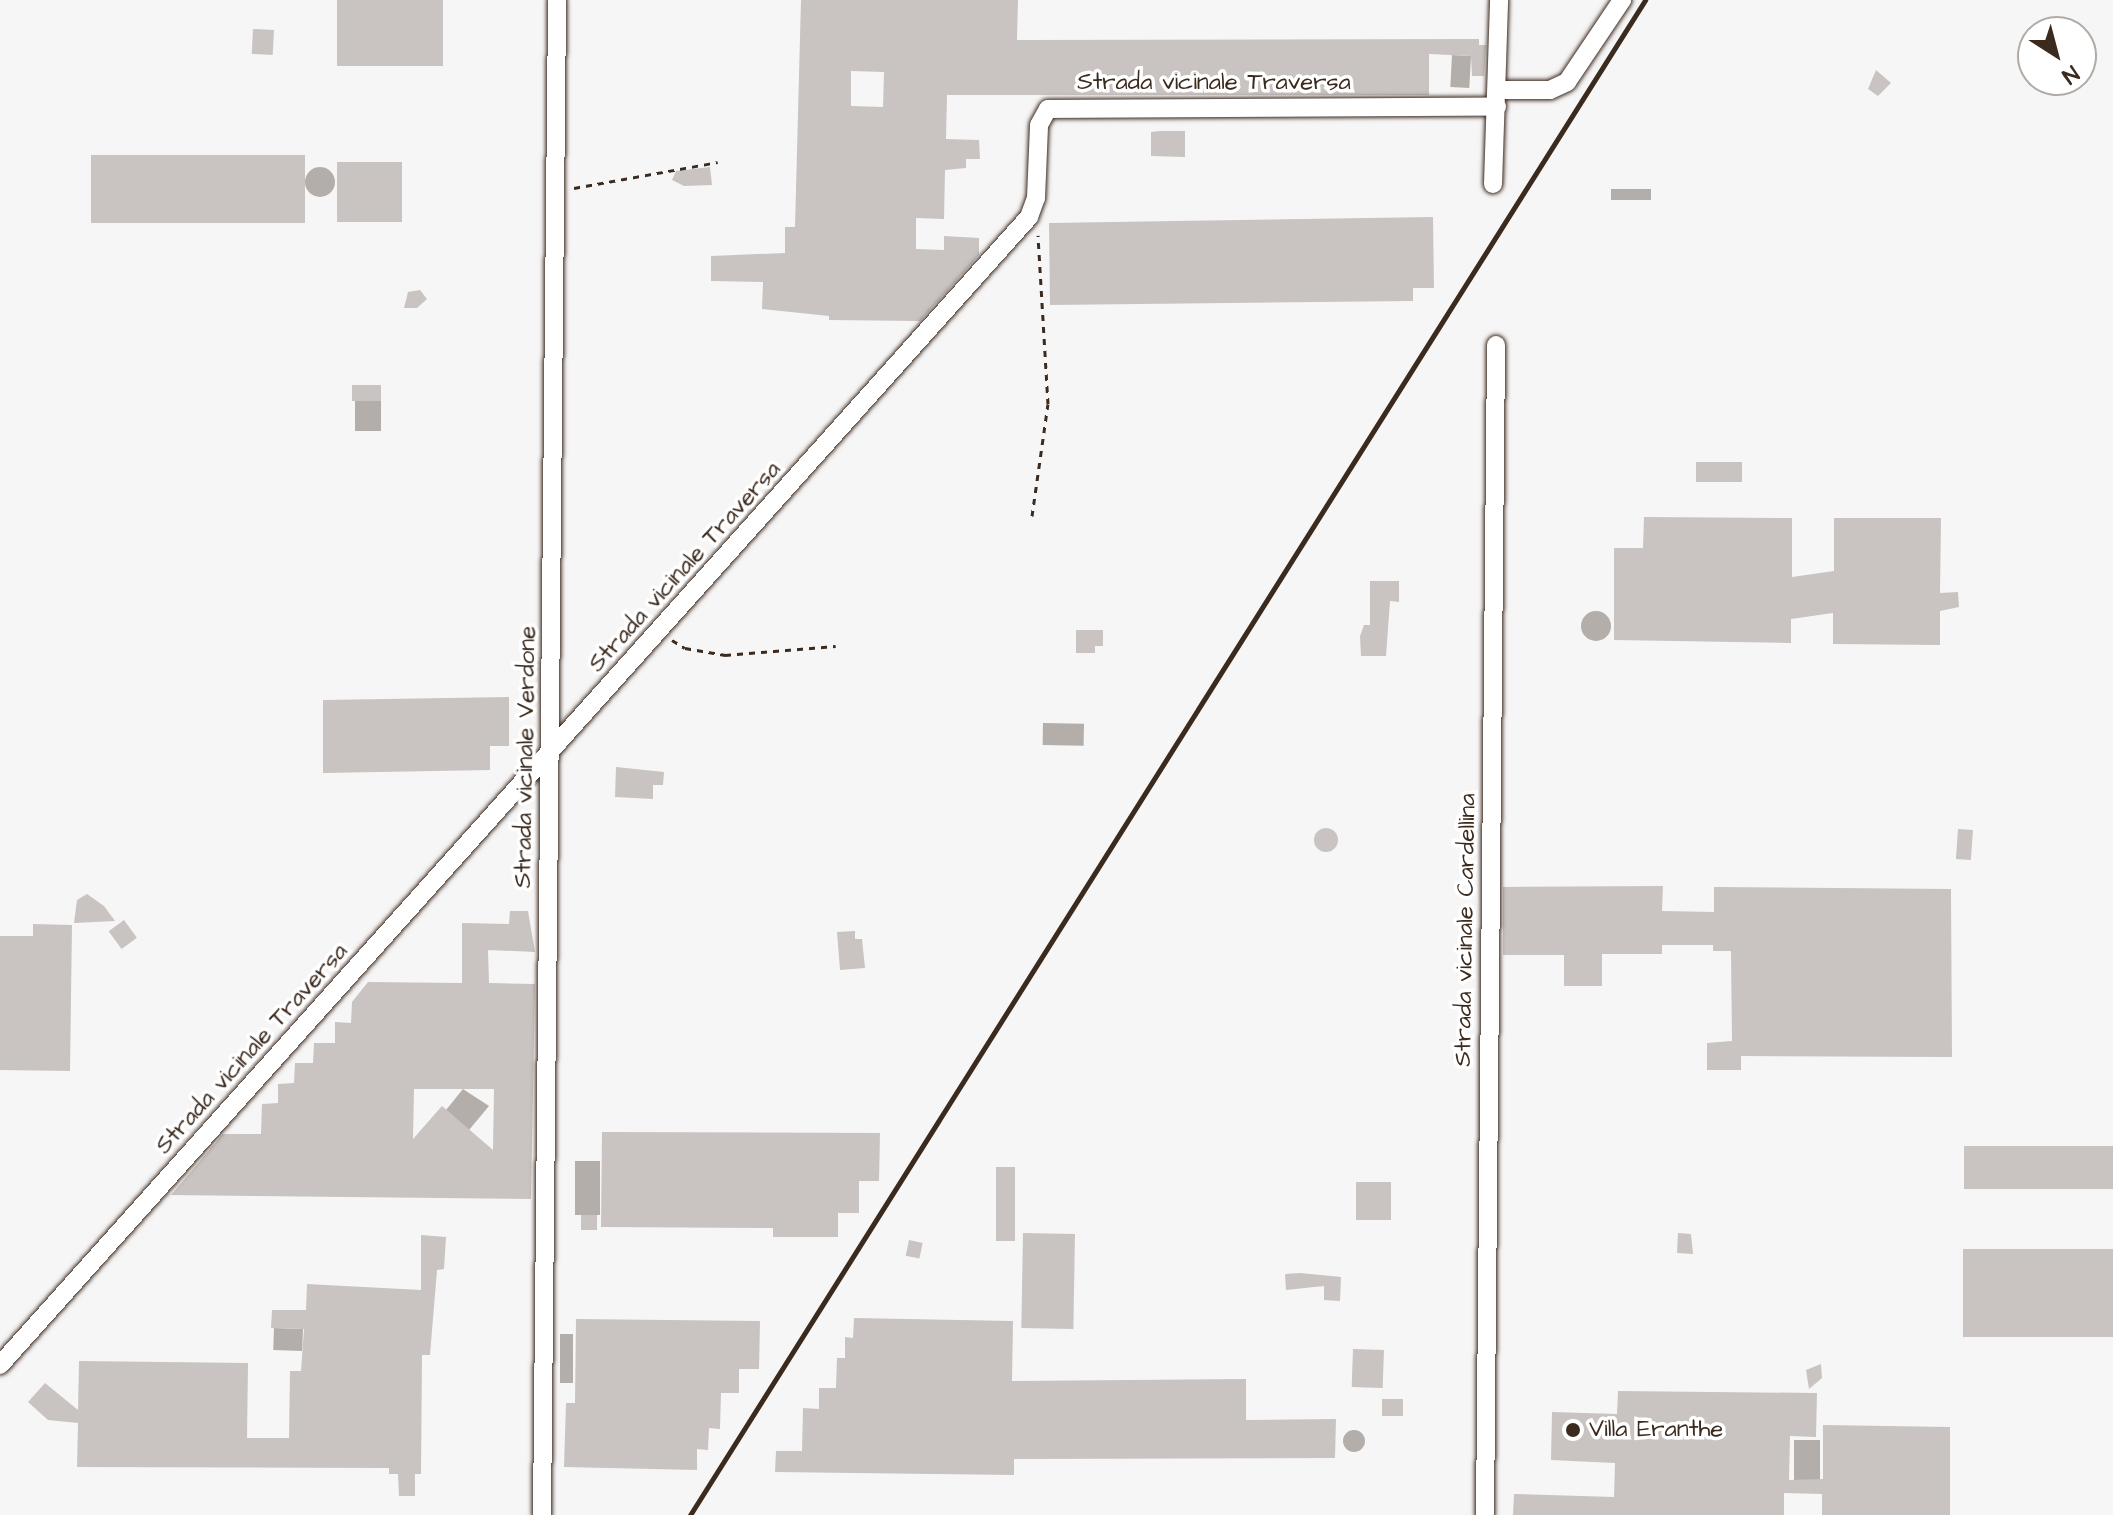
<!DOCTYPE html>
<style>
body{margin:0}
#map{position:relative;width:2113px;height:1515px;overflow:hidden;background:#f7f6f6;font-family:"Architects Daughter",sans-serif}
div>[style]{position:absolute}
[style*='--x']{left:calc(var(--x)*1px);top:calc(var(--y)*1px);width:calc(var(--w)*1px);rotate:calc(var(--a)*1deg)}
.water>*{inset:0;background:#b4aeaa;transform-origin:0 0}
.round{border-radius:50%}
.building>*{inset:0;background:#c9c3c1;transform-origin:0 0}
.path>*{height:3px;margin-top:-1.5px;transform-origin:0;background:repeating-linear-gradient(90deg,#3b2a1e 0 6px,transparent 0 12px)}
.roads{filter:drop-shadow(0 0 2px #3b2a1e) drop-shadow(0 0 2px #3b2a1e)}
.street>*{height:18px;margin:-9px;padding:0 9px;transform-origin:9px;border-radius:9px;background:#fff}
.rail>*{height:5px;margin:-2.5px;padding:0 2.5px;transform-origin:2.5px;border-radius:2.5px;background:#3b2a1e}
.dots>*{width:22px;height:22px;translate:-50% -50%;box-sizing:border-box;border:4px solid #fff;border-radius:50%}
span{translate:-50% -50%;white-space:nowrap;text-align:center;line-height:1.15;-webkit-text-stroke:7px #fff;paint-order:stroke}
.street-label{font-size:24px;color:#3b2a1e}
.poi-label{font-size:24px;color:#3b2a1e}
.left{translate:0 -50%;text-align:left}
.north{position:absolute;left:2017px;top:16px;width:80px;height:80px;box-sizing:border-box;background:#fff;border:2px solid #b1aaa5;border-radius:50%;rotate:144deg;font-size:22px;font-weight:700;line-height:32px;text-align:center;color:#3b2a1e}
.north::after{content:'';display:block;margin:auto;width:28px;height:36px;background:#3b2a1e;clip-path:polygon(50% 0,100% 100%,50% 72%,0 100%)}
</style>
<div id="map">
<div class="water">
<i style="left:1452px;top:55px;width:19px;height:32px;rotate:3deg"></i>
<i class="round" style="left:305px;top:167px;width:30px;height:30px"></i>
<i style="left:1651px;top:189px;width:11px;height:40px;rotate:90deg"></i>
<i style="left:355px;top:401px;width:26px;height:30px"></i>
<i class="round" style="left:1581px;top:611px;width:30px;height:30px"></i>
<i style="left:1043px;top:723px;width:41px;height:22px;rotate:1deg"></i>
<i style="clip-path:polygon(463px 1089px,489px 1106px,469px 1130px,446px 1110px)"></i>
<i style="left:575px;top:1161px;width:25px;height:54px"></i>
<i style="left:274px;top:1328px;width:29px;height:22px;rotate:2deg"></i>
<i style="left:560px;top:1334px;width:13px;height:49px"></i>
<i class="round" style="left:1343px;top:1430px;width:22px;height:22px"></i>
<i style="left:1794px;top:1440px;width:26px;height:40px"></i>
</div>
<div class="building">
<i style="left:337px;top:0;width:106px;height:66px"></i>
<i style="clip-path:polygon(evenodd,801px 0,1018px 0,1017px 40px,1479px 39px,1479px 45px,1486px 45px,1484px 76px,1472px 76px,1471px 56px,1429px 54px,1429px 95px,947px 95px,946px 139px,979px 140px,980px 159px,966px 159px,966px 168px,945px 170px,944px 219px,916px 218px,916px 249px,944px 250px,944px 236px,979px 238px,979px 255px,920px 321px,829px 320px,829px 316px,762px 309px,763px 282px,711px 281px,711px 256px,785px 253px,785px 227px,795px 227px,801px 0,851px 71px,884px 72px,883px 107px,851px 106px,851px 71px)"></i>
<i style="left:253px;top:29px;width:21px;height:25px;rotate:3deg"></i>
<i style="clip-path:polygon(1876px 70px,1891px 83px,1878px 96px,1868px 89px)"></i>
<i style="clip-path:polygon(1161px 131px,1185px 131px,1185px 157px,1151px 156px,1151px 132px)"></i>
<i style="left:91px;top:155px;width:214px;height:68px"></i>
<i style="left:337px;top:162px;width:65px;height:60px"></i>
<i style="clip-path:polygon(710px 167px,712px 185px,684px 186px,672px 180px,676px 171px)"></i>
<i style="clip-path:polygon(1433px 217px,1434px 288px,1413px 288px,1413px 301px,1050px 305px,1049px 223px)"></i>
<i style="clip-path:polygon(420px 290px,427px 299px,417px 308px,404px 308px,408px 292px)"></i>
<i style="left:352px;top:385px;width:29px;height:16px"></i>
<i style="left:1696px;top:462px;width:46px;height:20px"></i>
<i style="clip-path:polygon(1644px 517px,1792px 518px,1792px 577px,1834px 571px,1834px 518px,1941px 518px,1940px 593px,1958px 592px,1959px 607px,1940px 611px,1940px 645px,1833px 644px,1833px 613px,1791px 619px,1791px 643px,1614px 640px,1614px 548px,1643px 548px)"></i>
<i style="clip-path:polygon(1370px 581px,1399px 581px,1399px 602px,1390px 601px,1386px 656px,1361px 656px,1360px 636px,1364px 625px,1370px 625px)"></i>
<i style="clip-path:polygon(1076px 630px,1103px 630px,1103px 646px,1095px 646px,1095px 653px,1076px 653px)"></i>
<i style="clip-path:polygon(509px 697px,509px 746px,490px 746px,490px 770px,323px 773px,323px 700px)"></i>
<i style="clip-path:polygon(616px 767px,664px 772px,663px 785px,653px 785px,653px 799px,615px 797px)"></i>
<i class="round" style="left:1314px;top:828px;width:24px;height:24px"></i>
<i style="left:1958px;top:829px;width:15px;height:30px;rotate:4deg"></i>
<i style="clip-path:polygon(1663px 886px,1662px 911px,1714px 912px,1714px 887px,1951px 889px,1952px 1057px,1741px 1056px,1741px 1070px,1707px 1070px,1707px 1043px,1732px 1041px,1731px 951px,1713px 951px,1713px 945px,1662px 945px,1662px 954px,1602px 954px,1602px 986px,1564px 986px,1564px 955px,1503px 955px,1503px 887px)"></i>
<i style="clip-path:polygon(87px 894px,104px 906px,115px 921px,74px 923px,77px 900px)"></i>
<i style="clip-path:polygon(evenodd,510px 911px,528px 911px,535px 952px,488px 950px,489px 983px,535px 984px,531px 1199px,171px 1195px,223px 1134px,261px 1134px,262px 1104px,278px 1103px,278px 1084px,294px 1083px,295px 1063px,313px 1063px,314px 1043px,335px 1043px,335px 1022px,351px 1023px,352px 1002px,368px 982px,462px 983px,462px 923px,509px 924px,510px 911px,414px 1089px,494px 1089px,493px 1150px,442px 1106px,413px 1139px,414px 1089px)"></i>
<i style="left:124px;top:920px;width:22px;height:19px;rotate:54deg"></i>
<i style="clip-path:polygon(33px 924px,72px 925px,70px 1071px,0 1070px,0 936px,33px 936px)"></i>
<i style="clip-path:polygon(855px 931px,855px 939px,862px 939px,865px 968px,840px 970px,837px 932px)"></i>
<i class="round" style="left:1452px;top:1047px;width:18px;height:18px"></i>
<i style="clip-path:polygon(602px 1132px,880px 1133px,879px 1181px,859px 1181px,859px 1213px,838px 1213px,838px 1237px,773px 1237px,773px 1228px,601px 1227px)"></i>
<i style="left:1964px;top:1146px;width:149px;height:43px"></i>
<i style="left:996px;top:1167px;width:19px;height:74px"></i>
<i style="left:1356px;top:1182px;width:35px;height:38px"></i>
<i style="left:581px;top:1215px;width:16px;height:15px"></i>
<i style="left:1023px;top:1233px;width:52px;height:95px;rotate:1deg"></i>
<i style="clip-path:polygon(1678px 1233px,1691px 1234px,1693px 1254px,1677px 1253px)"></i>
<i style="clip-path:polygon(421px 1235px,446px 1237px,444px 1269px,437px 1270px,430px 1355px,422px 1355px,421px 1474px,415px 1474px,415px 1496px,399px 1496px,398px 1474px,389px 1474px,389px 1468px,77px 1467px,78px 1423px,48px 1420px,28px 1402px,45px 1383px,78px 1410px,79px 1361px,248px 1363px,247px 1438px,289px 1438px,290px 1371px,301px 1371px,304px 1329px,271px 1328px,272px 1310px,306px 1310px,307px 1284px,421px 1290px)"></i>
<i style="left:909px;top:1240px;width:14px;height:16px;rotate:12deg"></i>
<i style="left:1963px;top:1249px;width:150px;height:88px"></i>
<i style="clip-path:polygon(1300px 1273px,1341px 1277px,1340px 1301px,1324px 1300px,1324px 1286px,1286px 1290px,1285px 1274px)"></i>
<i style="clip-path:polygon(854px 1318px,1013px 1321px,1012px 1381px,1246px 1379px,1246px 1420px,1336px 1419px,1335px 1458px,1014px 1459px,1014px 1475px,775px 1472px,776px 1451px,802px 1451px,803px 1408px,819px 1409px,819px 1388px,836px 1388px,837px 1358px,845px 1358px,845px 1337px,853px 1338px)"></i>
<i style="clip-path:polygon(576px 1319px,760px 1321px,759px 1369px,739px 1369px,739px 1393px,721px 1393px,720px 1429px,709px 1428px,708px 1450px,697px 1449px,697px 1470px,564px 1467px,566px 1403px,575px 1403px)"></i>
<i style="left:1353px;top:1349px;width:31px;height:38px;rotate:2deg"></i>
<i style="clip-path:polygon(1821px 1364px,1822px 1378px,1809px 1389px,1806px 1370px)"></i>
<i style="clip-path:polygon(1618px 1391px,1817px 1393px,1816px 1437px,1790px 1436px,1789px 1480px,1823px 1479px,1823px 1425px,1950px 1427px,1950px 1515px,1822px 1515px,1822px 1494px,1784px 1493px,1784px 1515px,1513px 1515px,1514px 1494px,1614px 1497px,1615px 1463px,1551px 1460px,1552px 1412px,1617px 1414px)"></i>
<i style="left:1382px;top:1399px;width:21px;height:17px"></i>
</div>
<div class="path">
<i style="--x:574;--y:188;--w:146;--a:-10.2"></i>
<i style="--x:1032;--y:516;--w:113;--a:-81.9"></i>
<i style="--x:1048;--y:404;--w:169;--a:-93.4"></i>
<i style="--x:672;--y:640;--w:15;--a:32"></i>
<i style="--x:685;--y:648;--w:41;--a:9.9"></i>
<i style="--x:725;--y:655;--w:111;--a:-4.6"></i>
</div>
<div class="roads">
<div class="street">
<i style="--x:1498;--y:90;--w:52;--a:0"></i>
<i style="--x:1550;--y:90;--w:19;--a:-25"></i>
<i style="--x:1567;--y:82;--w:99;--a:-56.1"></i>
<i style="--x:1493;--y:184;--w:184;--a:-88.1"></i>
<i style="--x:0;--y:1365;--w:1542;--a:-48.13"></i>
<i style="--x:1029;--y:217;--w:20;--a:-70"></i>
<i style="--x:1036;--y:198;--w:73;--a:-87.6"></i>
<i style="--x:1039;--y:125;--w:18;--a:-61"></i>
<i style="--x:1048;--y:109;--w:449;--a:-0.3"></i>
<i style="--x:542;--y:1515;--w:1515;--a:-89.43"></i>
<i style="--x:1485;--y:1515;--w:1170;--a:-89.46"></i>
</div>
</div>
<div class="rail">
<i style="--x:690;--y:1515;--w:1791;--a:-57.77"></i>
</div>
<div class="dots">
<i style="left:1573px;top:1430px;background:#3b2a1e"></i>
</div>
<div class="street-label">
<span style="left:1214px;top:83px">Strada vicinale Traversa</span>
<span style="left:685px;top:567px;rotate:-48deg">Strada vicinale Traversa</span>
<span style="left:526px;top:757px;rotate:-89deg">Strada vicinale Verdone</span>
<span style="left:1466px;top:930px;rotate:-89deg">Strada vicinale Cardellina</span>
<span style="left:252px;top:1049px;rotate:-48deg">Strada vicinale Traversa</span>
</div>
<div class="poi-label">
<span class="left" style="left:1589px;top:1430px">Villa Eranthe</span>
</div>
<div class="north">N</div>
</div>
